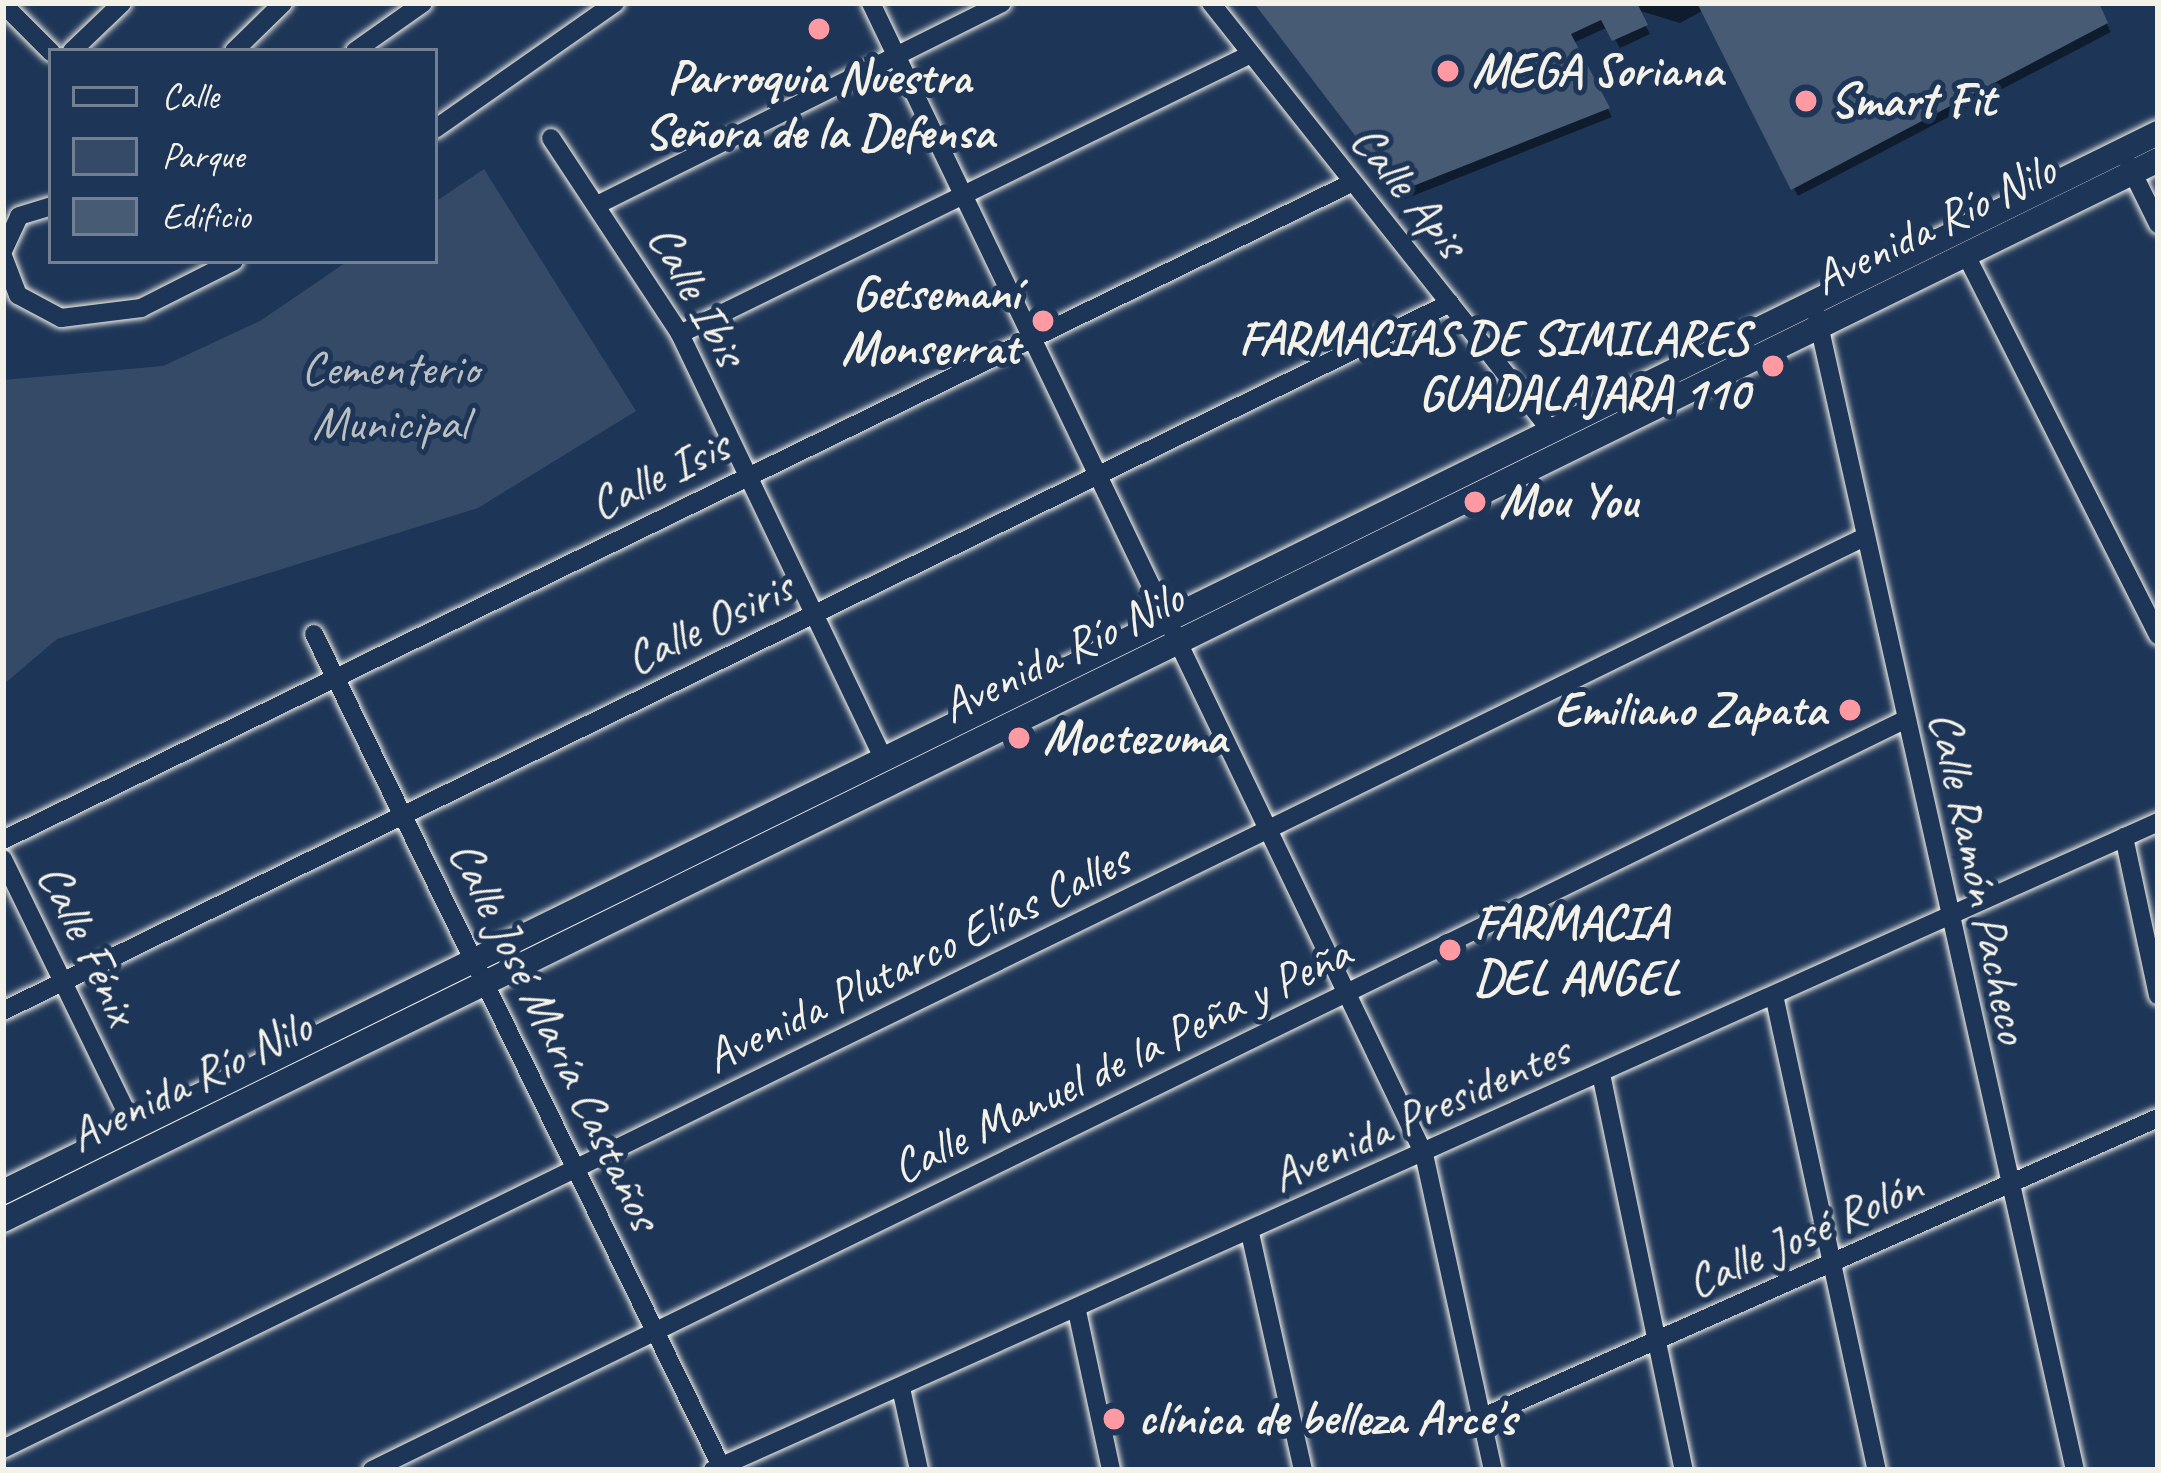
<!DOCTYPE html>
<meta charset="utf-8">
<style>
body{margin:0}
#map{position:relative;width:2161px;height:1473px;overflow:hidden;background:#1d3557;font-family:Caveat,sans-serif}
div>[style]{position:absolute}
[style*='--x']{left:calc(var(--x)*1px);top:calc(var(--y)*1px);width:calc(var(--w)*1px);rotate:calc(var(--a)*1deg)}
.green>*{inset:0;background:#354a67}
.shadow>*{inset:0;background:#0007}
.building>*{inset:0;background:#485b74}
.roads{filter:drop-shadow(0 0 3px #f4f1e8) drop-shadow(0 0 3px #f4f1e8)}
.minor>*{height:18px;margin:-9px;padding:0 9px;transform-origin:9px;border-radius:9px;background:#1d3557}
.secondary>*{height:24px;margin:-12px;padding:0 12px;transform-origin:12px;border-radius:12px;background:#1d3557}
.dots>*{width:33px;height:33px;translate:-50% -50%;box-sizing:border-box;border:6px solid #1d3557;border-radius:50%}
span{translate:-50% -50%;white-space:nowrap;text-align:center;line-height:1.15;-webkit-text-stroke:10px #1d3557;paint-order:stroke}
.poi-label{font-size:48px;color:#f4f1e8;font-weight:700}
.left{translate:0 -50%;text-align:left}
.right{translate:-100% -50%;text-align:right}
.street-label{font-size:48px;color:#f4f1e8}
.park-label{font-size:48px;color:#bbbfc1}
.frame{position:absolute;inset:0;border:6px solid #f4f1e8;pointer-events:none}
.legend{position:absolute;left:48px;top:48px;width:390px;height:216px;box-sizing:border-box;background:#1d3557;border:3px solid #738091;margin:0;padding:15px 21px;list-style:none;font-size:36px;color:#f4f1e8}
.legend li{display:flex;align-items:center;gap:24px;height:60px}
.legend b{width:60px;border:3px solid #738091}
</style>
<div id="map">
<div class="green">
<i style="clip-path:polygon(484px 169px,636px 411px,478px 508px,57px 639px,3px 685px,3px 380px,163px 366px,260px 321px,348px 261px,435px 261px,435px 202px)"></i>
</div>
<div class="shadow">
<i style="clip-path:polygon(1255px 3px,2096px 3px,2111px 32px,1798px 196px,1704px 10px,1680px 23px,1637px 10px,1650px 34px,1620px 48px,1608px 27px,1573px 43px,1612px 117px,1405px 199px)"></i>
</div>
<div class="building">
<i style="clip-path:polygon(1254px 3px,1637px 3px,1648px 25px,1612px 41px,1601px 20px,1571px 34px,1610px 108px,1398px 192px)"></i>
<i style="clip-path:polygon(1697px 3px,2099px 3px,2108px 23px,1791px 190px)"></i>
</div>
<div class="roads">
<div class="minor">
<i style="--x:871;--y:3;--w:1277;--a:64.34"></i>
<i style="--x:1424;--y:1154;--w:323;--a:77.7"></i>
<i style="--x:1211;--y:3;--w:542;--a:51.52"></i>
<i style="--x:3;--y:4;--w:68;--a:45"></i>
<i style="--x:72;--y:51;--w:69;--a:-43.8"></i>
<i style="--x:234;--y:51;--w:69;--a:-44.4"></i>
<i style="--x:355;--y:51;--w:83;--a:-35.2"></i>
<i style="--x:435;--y:129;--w:220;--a:-35"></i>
<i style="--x:551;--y:138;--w:235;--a:56.6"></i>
<i style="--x:680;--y:334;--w:471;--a:64.4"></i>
<i style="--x:2129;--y:165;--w:66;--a:63.8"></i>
<i style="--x:599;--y:204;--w:450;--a:-26.5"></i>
<i style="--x:3;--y:251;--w:38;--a:-65"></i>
<i style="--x:19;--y:216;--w:34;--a:-17"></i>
<i style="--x:1966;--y:255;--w:426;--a:63.2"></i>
<i style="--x:3;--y:256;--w:42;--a:69"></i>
<i style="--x:18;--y:295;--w:49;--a:28.1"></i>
<i style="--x:61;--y:318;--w:81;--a:-7.1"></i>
<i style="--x:141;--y:308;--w:104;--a:-26.8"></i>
<i style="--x:1817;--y:316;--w:1182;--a:77.4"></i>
<i style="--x:680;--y:334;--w:636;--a:-26.12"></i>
<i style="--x:314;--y:634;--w:931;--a:63.93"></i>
<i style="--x:2124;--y:837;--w:162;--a:77.9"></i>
<i style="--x:3;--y:840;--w:1500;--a:-25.98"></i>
<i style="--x:3;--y:859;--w:298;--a:64"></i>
<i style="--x:1774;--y:995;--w:486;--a:77.8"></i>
<i style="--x:3;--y:1011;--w:1611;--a:-26.07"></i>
<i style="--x:1601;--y:1074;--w:405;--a:78.2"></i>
<i style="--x:1250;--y:1233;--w:243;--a:77.4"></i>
<i style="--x:1077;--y:1311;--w:163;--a:77.9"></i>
<i style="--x:901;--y:1388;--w:84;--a:77.6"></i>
<i style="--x:1481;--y:1418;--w:740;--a:-23.9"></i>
<i style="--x:3;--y:1449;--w:2073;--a:-26.1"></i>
<i style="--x:372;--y:1470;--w:1706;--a:-26.08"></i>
<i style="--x:713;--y:1470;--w:1584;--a:-24.15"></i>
</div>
<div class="secondary">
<i style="--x:3;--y:1192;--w:2401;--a:-26.17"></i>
<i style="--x:3;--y:1220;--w:2402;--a:-26.19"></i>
</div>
</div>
<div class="dots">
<i style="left:819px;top:29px;background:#ff9aa2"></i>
<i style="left:1448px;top:71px;background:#ff9aa2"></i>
<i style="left:1806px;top:101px;background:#ff9aa2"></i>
<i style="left:1043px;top:321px;background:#ff9aa2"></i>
<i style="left:1773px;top:366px;background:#ff9aa2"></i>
<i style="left:1475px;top:502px;background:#ff9aa2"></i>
<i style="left:1850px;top:710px;background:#ff9aa2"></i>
<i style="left:1019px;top:738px;background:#ff9aa2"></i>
<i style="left:1450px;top:950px;background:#ff9aa2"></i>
<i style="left:1114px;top:1419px;background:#ff9aa2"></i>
</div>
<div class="poi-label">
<span class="left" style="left:1472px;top:71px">MEGA Soriana</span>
<span style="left:819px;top:105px">Parroquia Nuestra<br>Señora de la Defensa</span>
<span class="left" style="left:1830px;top:101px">Smart Fit</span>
<span class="right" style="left:1019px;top:321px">Getsemaní<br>Monserrat</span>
<span class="right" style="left:1749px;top:366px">FARMACIAS DE SIMILARES<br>GUADALAJARA 110</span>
<span class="left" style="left:1499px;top:502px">Mou You</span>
<span class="right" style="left:1826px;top:710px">Emiliano Zapata</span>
<span class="left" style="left:1043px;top:738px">Moctezuma</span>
<span class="left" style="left:1474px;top:950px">FARMACIA<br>DEL ANGEL</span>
<span class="left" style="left:1138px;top:1419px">clínica de belleza Arce's</span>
</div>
<div class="street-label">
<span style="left:1409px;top:191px;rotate:51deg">Calle Apis</span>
<span style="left:1934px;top:224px;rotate:-26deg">Avenida Río Nilo</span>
<span style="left:697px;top:295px;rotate:61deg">Calle Ibis</span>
<span style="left:659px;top:475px;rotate:-26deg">Calle Isis</span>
<span style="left:709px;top:623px;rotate:-26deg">Calle Osiris</span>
<span style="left:1062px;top:652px;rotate:-26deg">Avenida Río Nilo</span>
<span style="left:1979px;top:877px;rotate:78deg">Calle Ramón Pacheco</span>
<span style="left:88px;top:944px;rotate:64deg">Calle Fénix</span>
<span style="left:917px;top:958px;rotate:-26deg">Avenida Plutarco Elías Calles</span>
<span style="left:555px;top:1035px;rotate:64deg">Calle José María Castaños</span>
<span style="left:1121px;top:1060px;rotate:-26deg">Calle Manuel de la Peña y Peña</span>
<span style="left:190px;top:1081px;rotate:-26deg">Avenida Río Nilo</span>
<span style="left:1420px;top:1113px;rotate:-24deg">Avenida Presidentes</span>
<span style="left:1804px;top:1234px;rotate:-24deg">Calle José Rolón</span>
</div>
<div class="park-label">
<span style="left:390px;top:396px">Cementerio<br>Municipal</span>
</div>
<div class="frame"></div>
<ul class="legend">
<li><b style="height:15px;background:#1d3557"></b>Calle</li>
<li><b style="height:33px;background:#354a67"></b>Parque</li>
<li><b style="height:33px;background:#485b74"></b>Edificio</li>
</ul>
</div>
